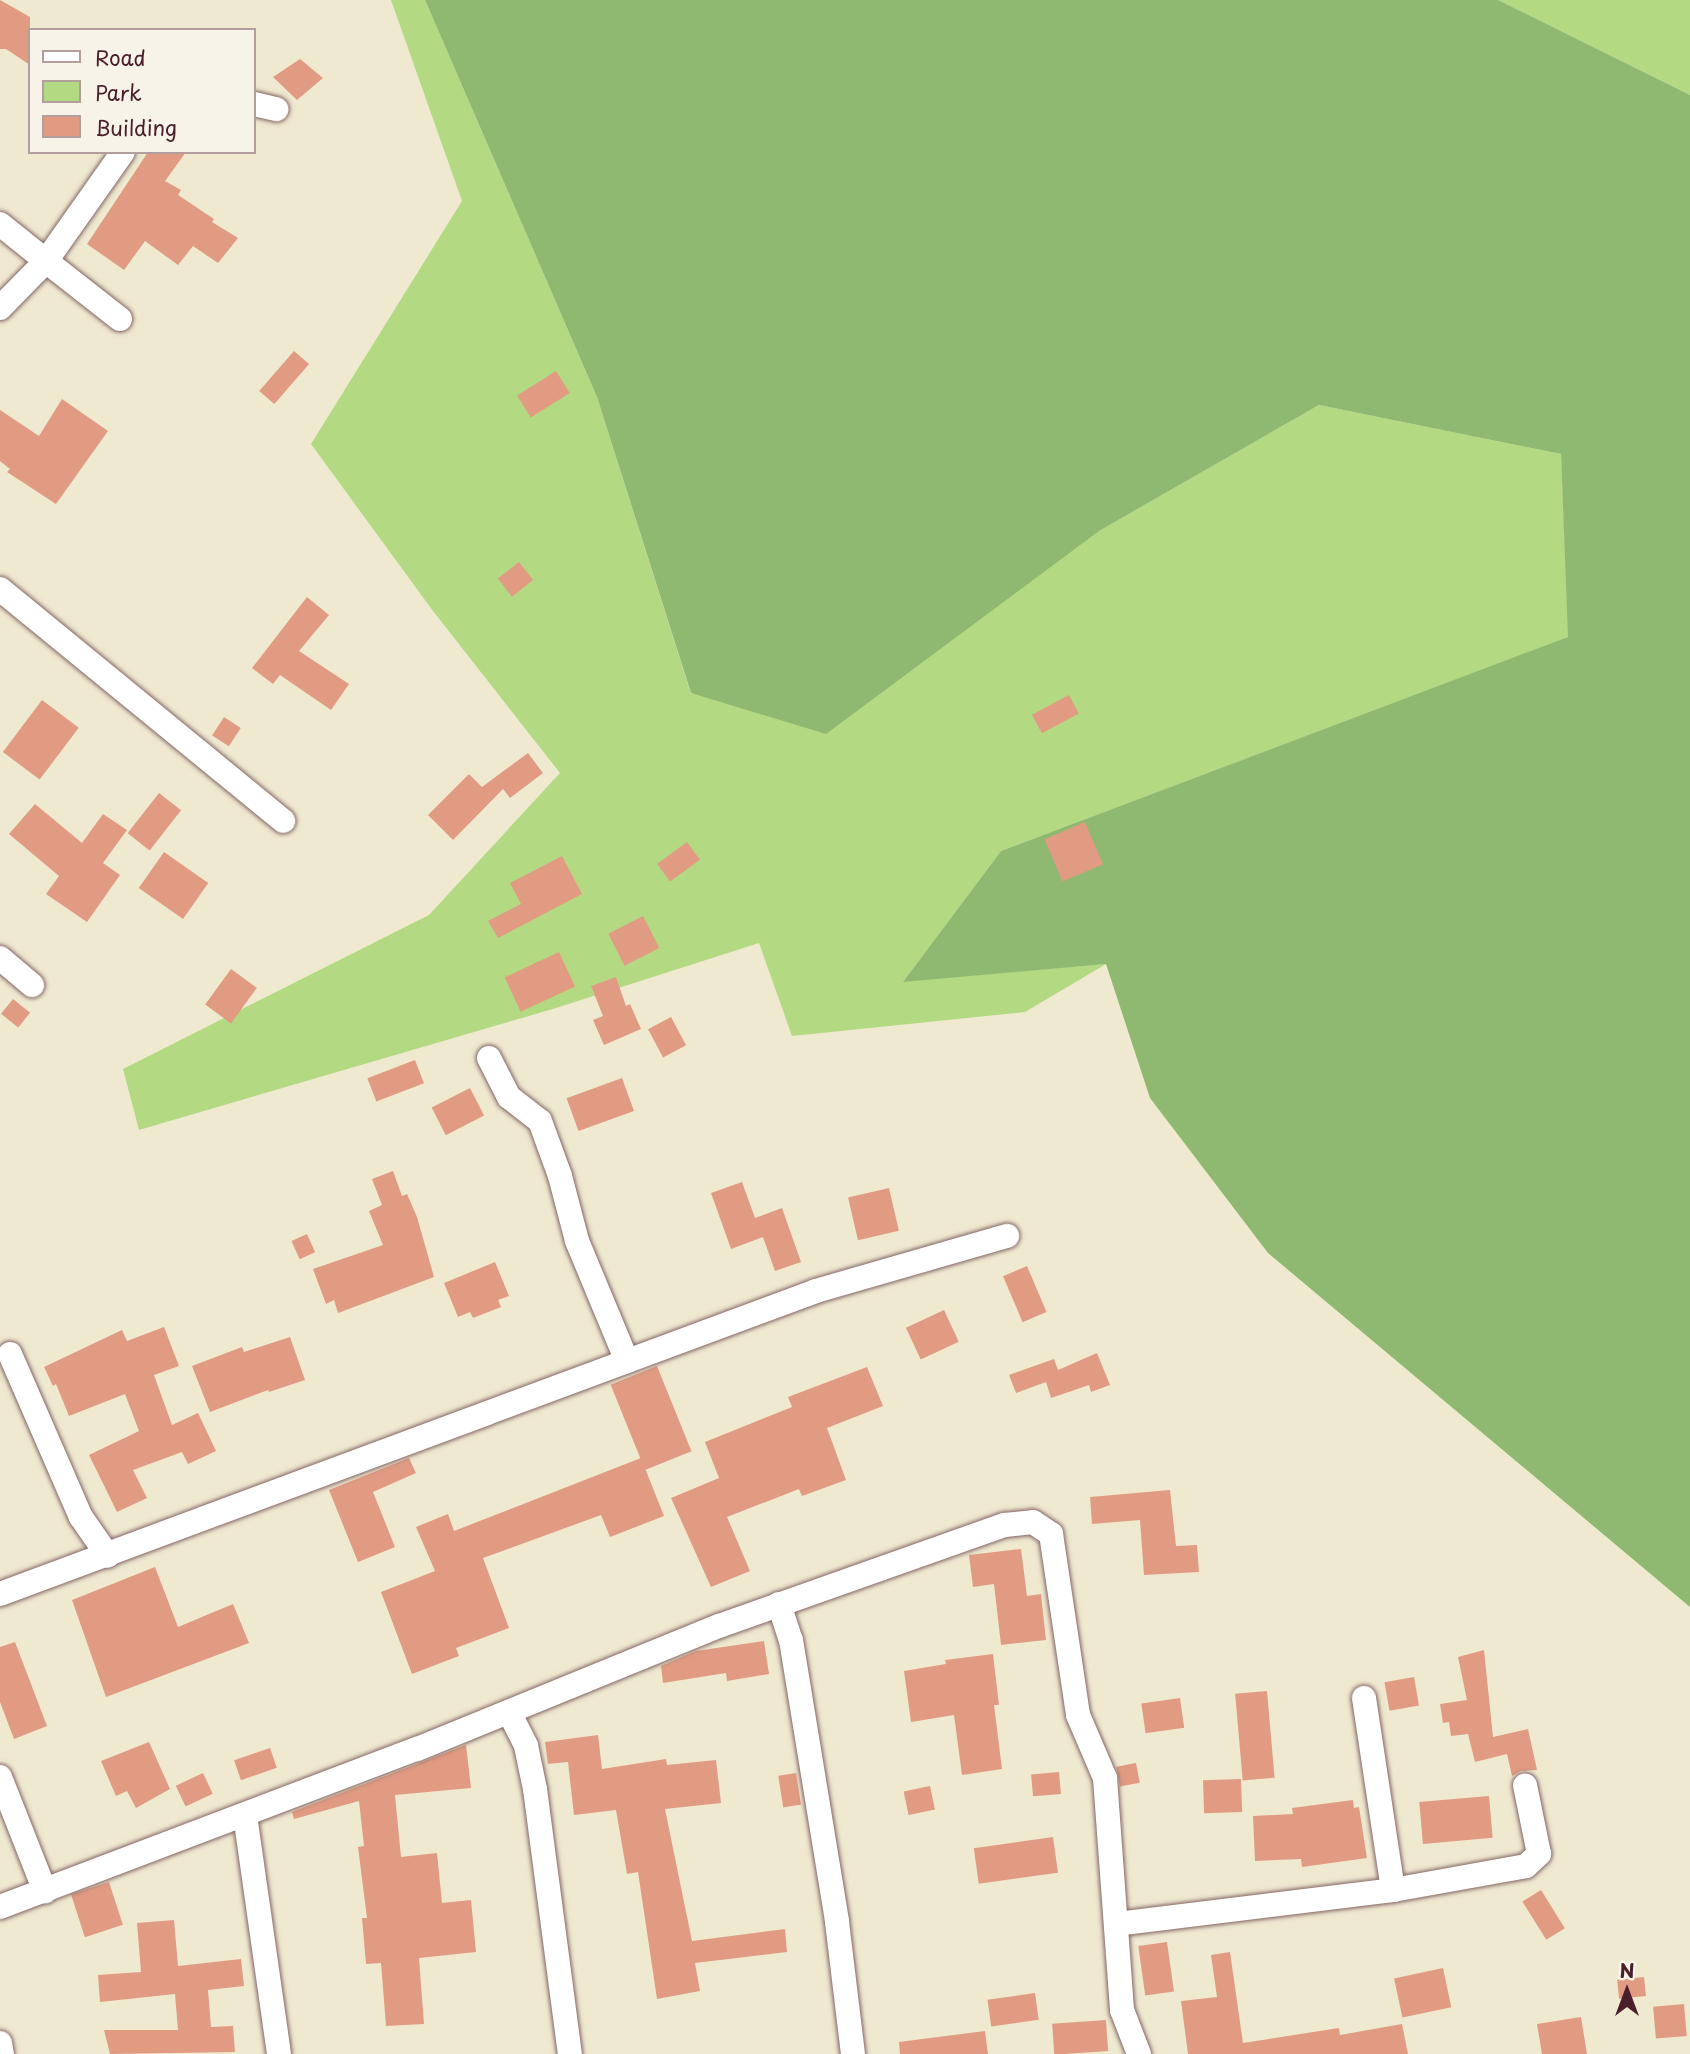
<!DOCTYPE html>
<style>
body{margin:0}
#map{position:relative;width:1690px;height:2054px;overflow:hidden;background:#efe9d0;font-family:"Playpen Sans",sans-serif}
div>[style]{position:absolute}
[style*='--x']{left:calc(var(--x)*1px);top:calc(var(--y)*1px);width:calc(var(--w)*1px);rotate:calc(var(--a)*1deg)}
.green>*{inset:0;background:#b4d983}
.forest>*{inset:0;background:#8fb971}
.building>*{inset:0;background:#e19b83;transform-origin:0 0}
.roads{filter:drop-shadow(0 0 2px #846665) drop-shadow(0 0 2px #846665)}
.street>*{height:24px;margin:-12px;padding:0 12px;transform-origin:12px;border-radius:12px;background:#fff}
span{translate:-50% -50%;white-space:nowrap;text-align:center;line-height:1.15;-webkit-text-stroke:7px #f7f3e8;paint-order:stroke}
.legend{position:absolute;left:28px;top:28px;width:228px;height:126px;box-sizing:border-box;background:#f7f3e8;border:2px solid #b29e9c;margin:0;padding:9px 12px;list-style:none;font-size:21px;color:#4a1f2b}
.legend li{display:flex;align-items:center;gap:14px;height:35px}
.legend b{width:35px;border:2px solid #b29e9c}
.north{position:absolute;left:1592px;top:1956px;width:70px;height:70px;-webkit-text-stroke:5px #f7f3e8;paint-order:stroke;rotate:0deg;font-size:19px;font-weight:700;line-height:28px;text-align:center;color:#4a1f2b}
.north::after{content:'';display:block;margin:auto;width:24px;height:32px;background:#4a1f2b;clip-path:polygon(50% 0,100% 100%,50% 72%,0 100%)}
</style>
<div id="map">
<div class="green">
<i style="clip-path:polygon(391px 0,425px 0,597px 397px,691px 694px,1099px 531px,1319px 405px,1561px 454px,1569px 637px,1001px 851px,904px 981px,1106px 964px,1025px 1012px,792px 1036px,759px 943px,556px 1008px,139px 1130px,123px 1069px,429px 915px,560px 773px,433px 611px,311px 444px,462px 201px)"></i>
<i style="clip-path:polygon(1498px 0,1690px 0,1690px 95px)"></i>
</div>
<div class="forest">
<i style="clip-path:polygon(425px 0,1498px 0,1690px 95px,1690px 1607px,1268px 1253px,1150px 1098px,1106px 964px,903px 982px,1001px 851px,1568px 637px,1561px 454px,1319px 405px,1099px 531px,826px 734px,691px 693px,597px 397px)"></i>
</div>
<div class="building">
<i style="clip-path:polygon(0 0,30px 17px,30px 65px,6px 49px,0 49px)"></i>
<i style="clip-path:polygon(300px 59px,323px 78px,297px 100px,273px 77px)"></i>
<i style="clip-path:polygon(148px 152px,186px 152px,165px 181px,181px 190px,178px 195px,214px 219px,212px 222px,238px 238px,218px 263px,193px 246px,178px 265px,145px 241px,124px 270px,87px 244px)"></i>
<i style="left:294px;top:351px;width:20px;height:53px;rotate:41deg"></i>
<i style="left:556px;top:371px;width:26px;height:46px;rotate:58deg"></i>
<i style="clip-path:polygon(62px 399px,108px 431px,56px 504px,7px 472px,10px 469px,0 461px,0 410px,39px 436px)"></i>
<i style="left:519px;top:562px;width:23px;height:27px;rotate:52deg"></i>
<i style="clip-path:polygon(307px 597px,329px 615px,299px 651px,349px 684px,331px 710px,280px 675px,273px 684px,252px 668px)"></i>
<i style="left:1069px;top:695px;width:21px;height:42px;rotate:62deg"></i>
<i style="left:42px;top:700px;width:46px;height:65px;rotate:37deg"></i>
<i style="left:224px;top:717px;width:20px;height:22px;rotate:33deg"></i>
<i style="clip-path:polygon(528px 753px,543px 773px,510px 798px,503px 789px,453px 840px,428px 815px,469px 774px,482px 787px)"></i>
<i style="left:159px;top:793px;width:28px;height:51px;rotate:38deg"></i>
<i style="clip-path:polygon(35px 804px,82px 843px,103px 814px,127px 830px,103px 863px,120px 875px,87px 922px,46px 894px,59px 876px,9px 834px)"></i>
<i style="left:1085px;top:822px;width:46px;height:44px;rotate:67deg"></i>
<i style="left:687px;top:842px;width:22px;height:37px;rotate:54deg"></i>
<i style="left:164px;top:852px;width:54px;height:44px;rotate:35deg"></i>
<i style="clip-path:polygon(562px 856px,582px 894px,498px 938px,488px 921px,521px 904px,510px 883px)"></i>
<i style="left:643px;top:916px;width:36px;height:39px;rotate:63deg"></i>
<i style="left:559px;top:952px;width:38px;height:60px;rotate:65deg"></i>
<i style="left:231px;top:969px;width:32px;height:44px;rotate:36deg"></i>
<i style="clip-path:polygon(616px 977px,626px 1006px,630px 1004px,641px 1029px,604px 1045px,593px 1020px,603px 1016px,591px 986px)"></i>
<i style="left:13px;top:999px;width:22px;height:19px;rotate:39deg"></i>
<i style="left:671px;top:1017px;width:32px;height:26px;rotate:62deg"></i>
<i style="left:415px;top:1060px;width:25px;height:51px;rotate:69deg"></i>
<i style="left:622px;top:1078px;width:35px;height:59px;rotate:70deg"></i>
<i style="left:470px;top:1088px;width:31px;height:43px;rotate:63deg"></i>
<i style="clip-path:polygon(393px 1171px,402px 1196px,407px 1194px,417px 1217px,434px 1277px,338px 1313px,334px 1300px,326px 1304px,313px 1269px,383px 1245px,369px 1211px,382px 1205px,372px 1179px)"></i>
<i style="clip-path:polygon(742px 1182px,755px 1218px,782px 1208px,801px 1262px,775px 1271px,763px 1237px,731px 1249px,711px 1193px)"></i>
<i style="left:889px;top:1188px;width:44px;height:42px;rotate:77deg"></i>
<i style="left:307px;top:1234px;width:20px;height:17px;rotate:66deg"></i>
<i style="clip-path:polygon(495px 1262px,509px 1296px,498px 1300px,501px 1307px,473px 1318px,470px 1312px,458px 1317px,444px 1283px)"></i>
<i style="left:1027px;top:1266px;width:50px;height:26px;rotate:67deg"></i>
<i style="left:944px;top:1310px;width:35px;height:42px;rotate:65deg"></i>
<i style="clip-path:polygon(164px 1327px,179px 1366px,154px 1375px,172px 1425px,198px 1413px,216px 1451px,188px 1464px,182px 1452px,133px 1470px,147px 1498px,117px 1512px,89px 1455px,139px 1431px,125px 1394px,69px 1416px,56px 1384px,53px 1386px,44px 1367px,122px 1330px,127px 1341px)"></i>
<i style="clip-path:polygon(290px 1337px,305px 1380px,269px 1392px,268px 1390px,210px 1412px,192px 1366px,242px 1347px,244px 1352px)"></i>
<i style="clip-path:polygon(1097px 1353px,1110px 1385px,1091px 1392px,1089px 1385px,1051px 1398px,1046px 1382px,1016px 1393px,1009px 1375px,1054px 1359px,1058px 1370px)"></i>
<i style="left:657px;top:1366px;width:92px;height:50px;rotate:68deg"></i>
<i style="clip-path:polygon(867px 1367px,883px 1406px,827px 1428px,846px 1480px,802px 1496px,799px 1489px,727px 1517px,750px 1571px,711px 1587px,671px 1498px,719px 1478px,705px 1442px,792px 1407px,788px 1397px)"></i>
<i style="clip-path:polygon(409px 1458px,416px 1473px,373px 1492px,395px 1547px,358px 1562px,329px 1490px)"></i>
<i style="clip-path:polygon(641px 1458px,664px 1516px,610px 1537px,601px 1515px,483px 1558px,509px 1628px,456px 1648px,459px 1656px,412px 1674px,381px 1592px,435px 1571px,416px 1527px,448px 1514px,454px 1531px)"></i>
<i style="clip-path:polygon(1170px 1490px,1176px 1546px,1197px 1545px,1199px 1572px,1144px 1575px,1140px 1520px,1092px 1524px,1090px 1497px)"></i>
<i style="clip-path:polygon(1021px 1549px,1027px 1596px,1041px 1594px,1046px 1640px,1001px 1645px,994px 1584px,973px 1587px,969px 1555px)"></i>
<i style="clip-path:polygon(155px 1567px,178px 1627px,233px 1604px,249px 1643px,106px 1697px,72px 1600px)"></i>
<i style="clip-path:polygon(764px 1641px,769px 1674px,727px 1681px,726px 1673px,663px 1683px,661px 1666px,696px 1651px)"></i>
<i style="clip-path:polygon(15px 1642px,47px 1726px,14px 1739px,0 1702px,0 1647px)"></i>
<i style="clip-path:polygon(1484px 1650px,1493px 1737px,1528px 1729px,1537px 1770px,1521px 1771px,1512px 1776px,1507px 1754px,1475px 1762px,1468px 1734px,1451px 1736px,1449px 1722px,1443px 1723px,1440px 1704px,1467px 1700px,1458px 1657px)"></i>
<i style="clip-path:polygon(993px 1654px,999px 1705px,994px 1705px,1002px 1769px,962px 1775px,954px 1715px,911px 1722px,904px 1671px,946px 1664px,945px 1660px)"></i>
<i style="left:1414px;top:1677px;width:29px;height:30px;rotate:80deg"></i>
<i style="left:1267px;top:1691px;width:87px;height:32px;rotate:85deg"></i>
<i style="left:1180px;top:1698px;width:30px;height:39px;rotate:82deg"></i>
<i style="clip-path:polygon(598px 1735px,602px 1769px,666px 1759px,667px 1765px,716px 1760px,721px 1803px,665px 1809px,692px 1941px,785px 1929px,787px 1952px,695px 1963px,700px 1991px,657px 1999px,638px 1872px,627px 1874px,616px 1810px,574px 1815px,568px 1762px,548px 1764px,545px 1742px)"></i>
<i style="clip-path:polygon(149px 1742px,170px 1789px,136px 1808px,127px 1791px,116px 1796px,101px 1761px)"></i>
<i style="clip-path:polygon(466px 1745px,471px 1788px,395px 1795px,401px 1857px,437px 1853px,442px 1903px,471px 1900px,476px 1952px,419px 1958px,424px 2024px,386px 2026px,381px 1963px,366px 1964px,362px 1918px,367px 1918px,358px 1847px,364px 1846px,359px 1801px,294px 1819px,292px 1812px)"></i>
<i style="left:270px;top:1748px;width:21px;height:38px;rotate:71deg"></i>
<i style="left:1136px;top:1763px;width:20px;height:20px;rotate:79deg"></i>
<i style="left:1059px;top:1772px;width:22px;height:28px;rotate:85deg"></i>
<i style="left:203px;top:1773px;width:23px;height:30px;rotate:65deg"></i>
<i style="left:796px;top:1773px;width:32px;height:18px;rotate:81deg"></i>
<i style="left:1241px;top:1779px;width:33px;height:38px;rotate:88deg"></i>
<i style="left:930px;top:1786px;width:24px;height:27px;rotate:78deg"></i>
<i style="left:1489px;top:1796px;width:42px;height:70px;rotate:85deg"></i>
<i style="clip-path:polygon(1353px 1800px,1354px 1808px,1359px 1807px,1367px 1858px,1302px 1867px,1301px 1859px,1255px 1861px,1253px 1816px,1293px 1814px,1292px 1808px)"></i>
<i style="left:1053px;top:1837px;width:36px;height:80px;rotate:82deg"></i>
<i style="left:109px;top:1882px;width:45px;height:40px;rotate:72deg"></i>
<i style="left:1541px;top:1890px;width:45px;height:22px;rotate:58deg"></i>
<i style="clip-path:polygon(174px 1920px,178px 1966px,241px 1959px,244px 1986px,208px 1990px,211px 2027px,233px 2026px,235px 2052px,110px 2054px,104px 2030px,178px 2030px,175px 1994px,100px 2002px,98px 1975px,141px 1972px,137px 1923px)"></i>
<i style="left:1167px;top:1942px;width:50px;height:29px;rotate:82deg"></i>
<i style="clip-path:polygon(1230px 1952px,1243px 2043px,1339px 2028px,1340px 2035px,1402px 2024px,1408px 2054px,1188px 2054px,1181px 2001px,1217px 1997px,1211px 1955px)"></i>
<i style="left:1443px;top:1968px;width:40px;height:50px;rotate:78deg"></i>
<i style="left:1644px;top:1977px;width:19px;height:27px;rotate:84deg"></i>
<i style="left:1035px;top:1993px;width:27px;height:48px;rotate:82deg"></i>
<i style="left:1684px;top:2004px;width:32px;height:31px;rotate:85deg"></i>
<i style="clip-path:polygon(1581px 2017px,1587px 2054px,1542px 2054px,1537px 2024px)"></i>
<i style="left:1106px;top:2020px;width:31px;height:54px;rotate:86deg"></i>
<i style="clip-path:polygon(985px 2031px,988px 2054px,900px 2054px,899px 2042px)"></i>
</div>
<div class="roads">
<div class="street">
<i style="--x:254;--y:104;--w:23;--a:13"></i>
<i style="--x:0;--y:224;--w:59;--a:38.8"></i>
<i style="--x:46;--y:261;--w:133;--a:-54.8"></i>
<i style="--x:0;--y:308;--w:66;--a:-45.6"></i>
<i style="--x:46;--y:261;--w:94;--a:38.1"></i>
<i style="--x:0;--y:589;--w:366;--a:39.3"></i>
<i style="--x:0;--y:958;--w:42;--a:40.2"></i>
<i style="--x:489;--y:1058;--w:44;--a:62.9"></i>
<i style="--x:509;--y:1097;--w:39;--a:38"></i>
<i style="--x:540;--y:1121;--w:59;--a:70"></i>
<i style="--x:560;--y:1176;--w:67;--a:75.3"></i>
<i style="--x:577;--y:1241;--w:130;--a:67.4"></i>
<i style="--x:10;--y:1354;--w:178;--a:66.5"></i>
<i style="--x:81;--y:1517;--w:47;--a:55.3"></i>
<i style="--x:0;--y:1594;--w:870;--a:-20.37"></i>
<i style="--x:816;--y:1291;--w:199;--a:-16.1"></i>
<i style="--x:779;--y:1604;--w:38;--a:72"></i>
<i style="--x:791;--y:1640;--w:286;--a:80.7"></i>
<i style="--x:837;--y:1922;--w:133;--a:83.1"></i>
<i style="--x:1364;--y:1698;--w:194;--a:81.4"></i>
<i style="--x:509;--y:1712;--w:38;--a:63"></i>
<i style="--x:526;--y:1746;--w:44;--a:78.2"></i>
<i style="--x:535;--y:1789;--w:267;--a:82.5"></i>
<i style="--x:0;--y:1777;--w:123;--a:68.5"></i>
<i style="--x:245;--y:1815;--w:241;--a:81.9"></i>
<i style="--x:0;--y:1907;--w:446;--a:-20.8"></i>
<i style="--x:417;--y:1749;--w:326;--a:-22.2"></i>
<i style="--x:719;--y:1626;--w:303;--a:-19.5"></i>
<i style="--x:1005;--y:1525;--w:28;--a:-6"></i>
<i style="--x:1033;--y:1522;--w:22;--a:34"></i>
<i style="--x:1051;--y:1534;--w:183;--a:81.5"></i>
<i style="--x:1078;--y:1715;--w:69;--a:66.8"></i>
<i style="--x:1105;--y:1778;--w:233;--a:85.8"></i>
<i style="--x:1122;--y:2010;--w:47;--a:68.9"></i>
<i style="--x:1117;--y:1924;--w:278;--a:-7"></i>
<i style="--x:1393;--y:1890;--w:135;--a:-10.2"></i>
<i style="--x:1526;--y:1866;--w:18;--a:-43"></i>
<i style="--x:1539;--y:1854;--w:70;--a:-101.5"></i>
<i style="--x:0;--y:2043;--w:11;--a:80"></i>
</div>
</div>
<ul class="legend">
<li><b style="height:9px;background:#fff"></b>Road</li>
<li><b style="height:19px;background:#b4d983"></b>Park</li>
<li><b style="height:19px;background:#e19b83"></b>Building</li>
</ul>
<div class="north">N</div>
</div>
